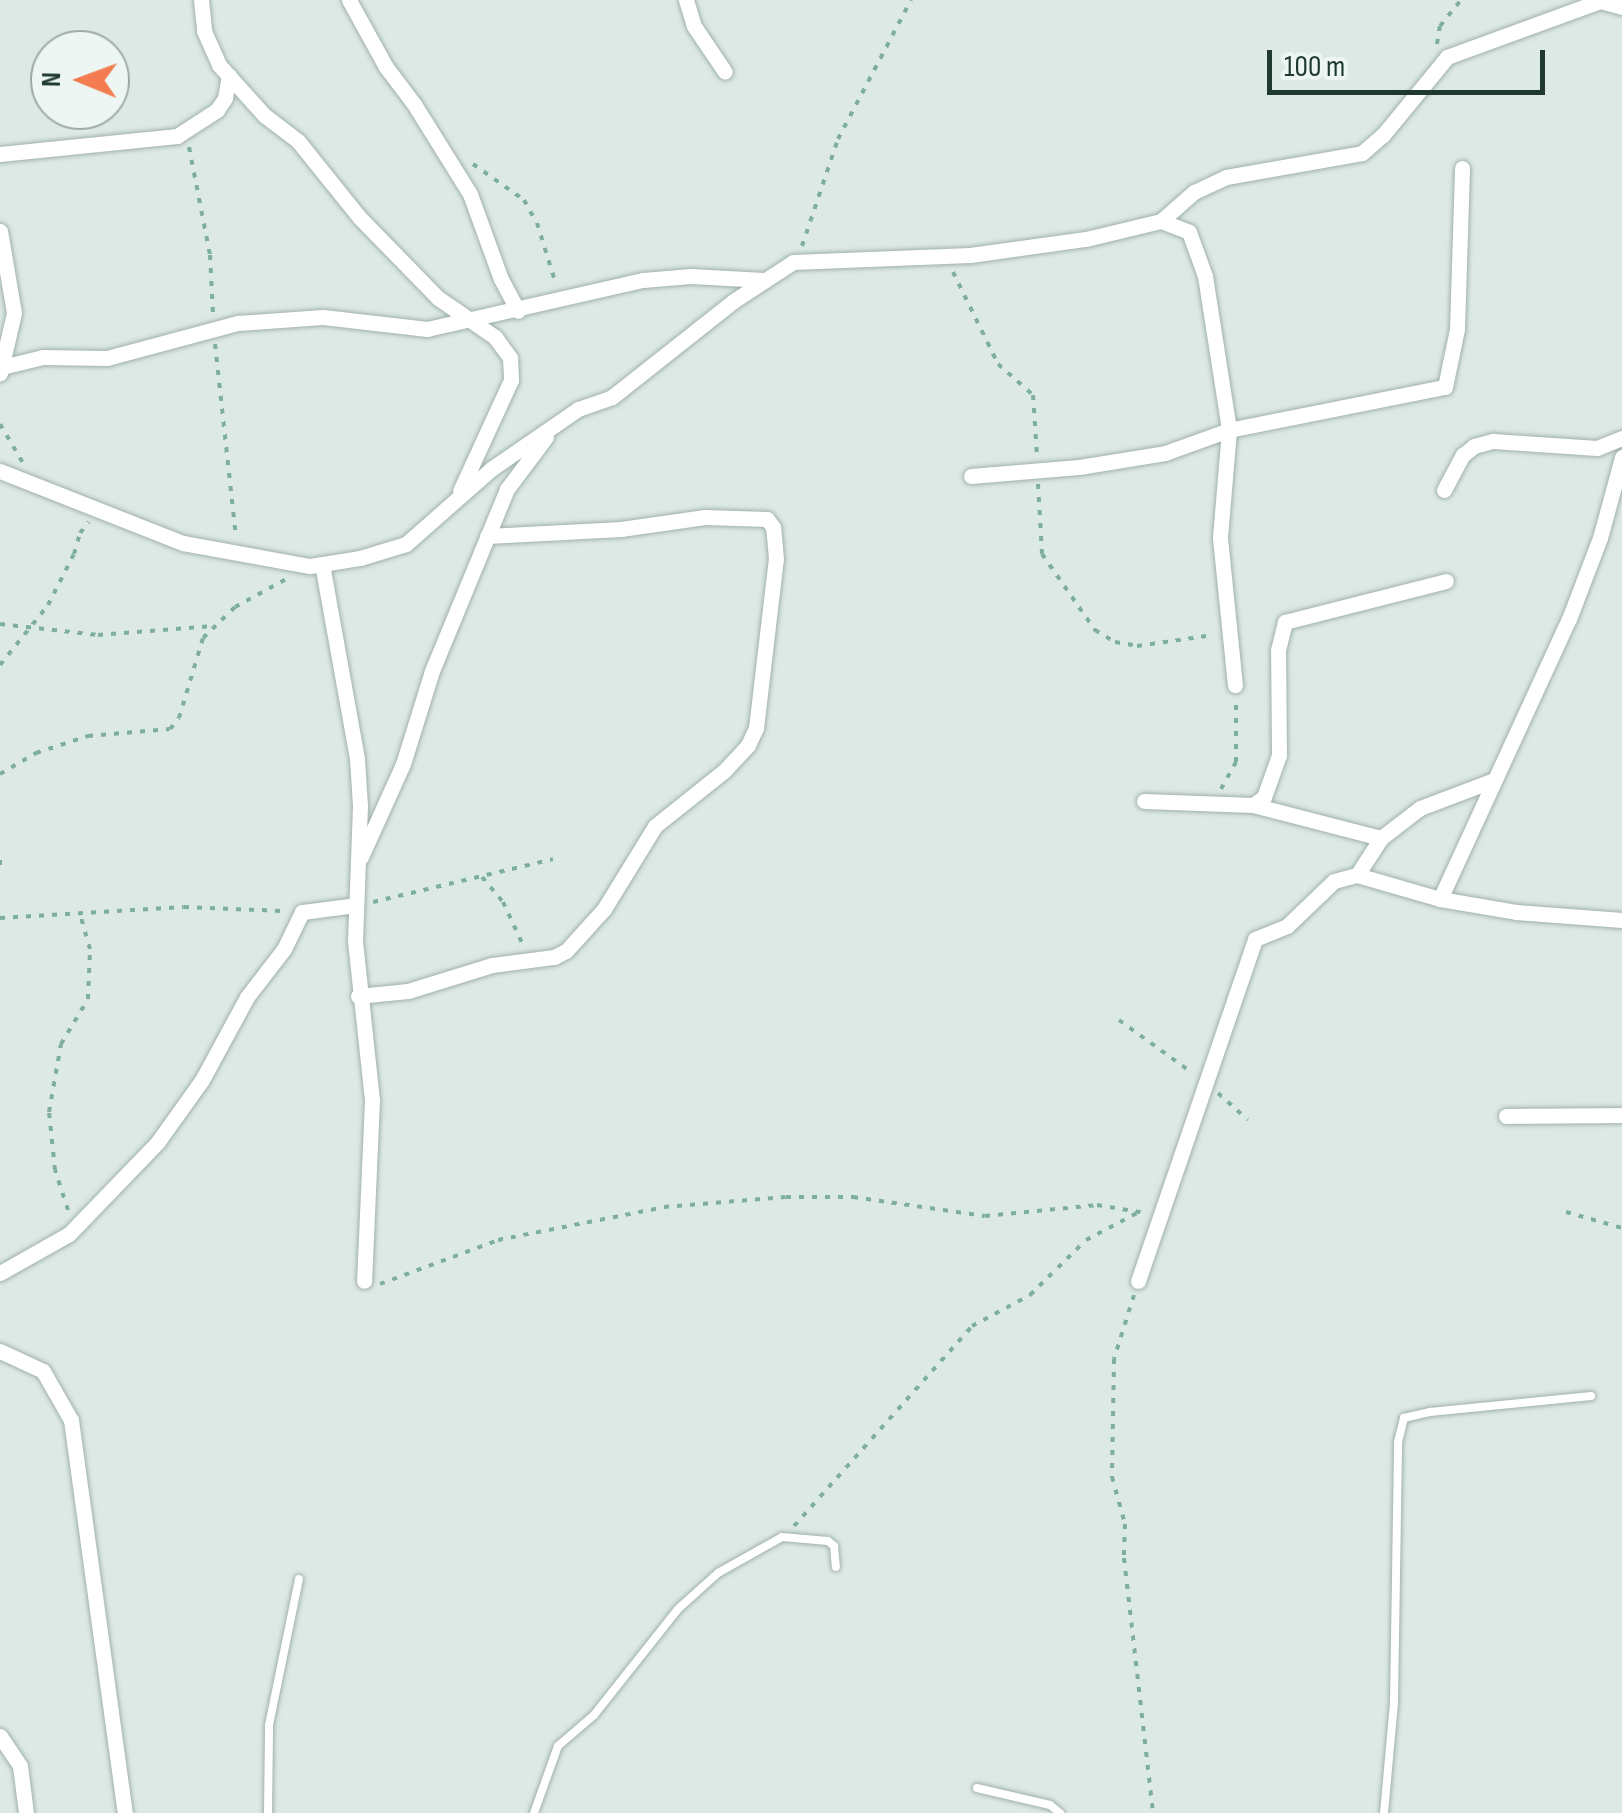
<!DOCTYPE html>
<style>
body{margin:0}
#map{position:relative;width:1622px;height:1813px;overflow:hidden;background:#dde9e4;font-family:"Sofia Sans Condensed",sans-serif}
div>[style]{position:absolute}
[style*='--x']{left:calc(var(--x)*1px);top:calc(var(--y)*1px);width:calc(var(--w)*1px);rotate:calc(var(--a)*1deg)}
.path>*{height:4px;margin-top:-2px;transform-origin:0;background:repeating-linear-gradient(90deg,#7dae9f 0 5px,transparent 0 13px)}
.roads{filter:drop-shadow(0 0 2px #a0b1ab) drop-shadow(0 0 2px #a0b1ab)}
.lane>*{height:8px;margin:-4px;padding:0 4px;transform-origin:4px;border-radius:4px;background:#fff}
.street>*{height:15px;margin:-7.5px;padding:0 7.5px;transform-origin:7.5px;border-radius:7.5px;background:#fff}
span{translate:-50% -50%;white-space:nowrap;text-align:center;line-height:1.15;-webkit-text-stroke:10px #edf6f2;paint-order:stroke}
.north{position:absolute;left:30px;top:30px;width:100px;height:100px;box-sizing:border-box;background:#edf6f2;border:2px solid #9baaa5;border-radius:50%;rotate:271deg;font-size:28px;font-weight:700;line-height:40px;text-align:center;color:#1f3932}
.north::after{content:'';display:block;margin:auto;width:35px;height:45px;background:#f47c51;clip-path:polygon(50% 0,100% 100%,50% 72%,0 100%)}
.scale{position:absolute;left:1267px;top:50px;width:278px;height:45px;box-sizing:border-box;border:5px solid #1f3932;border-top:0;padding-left:12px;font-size:30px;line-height:35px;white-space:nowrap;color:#1f3932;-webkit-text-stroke:8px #edf6f2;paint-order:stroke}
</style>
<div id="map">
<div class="path">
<i style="--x:1437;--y:44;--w:18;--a:-81"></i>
<i style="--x:1440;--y:26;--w:33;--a:-51"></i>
<i style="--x:189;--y:147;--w:110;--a:79"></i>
<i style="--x:210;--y:255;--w:60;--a:87.1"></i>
<i style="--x:473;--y:164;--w:62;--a:35.2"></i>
<i style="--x:524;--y:200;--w:26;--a:61"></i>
<i style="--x:537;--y:223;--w:61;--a:72.8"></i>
<i style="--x:802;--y:246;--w:113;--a:-71.4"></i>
<i style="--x:838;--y:139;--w:157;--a:-62.3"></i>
<i style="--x:953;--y:272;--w:102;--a:63.9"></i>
<i style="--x:998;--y:364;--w:47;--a:41.5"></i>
<i style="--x:1033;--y:395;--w:60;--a:86.2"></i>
<i style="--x:215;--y:344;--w:195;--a:83.8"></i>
<i style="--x:0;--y:424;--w:45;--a:59.5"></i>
<i style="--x:1038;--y:484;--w:70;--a:86.7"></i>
<i style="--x:1042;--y:554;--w:93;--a:55.1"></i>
<i style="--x:1095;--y:630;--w:23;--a:31"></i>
<i style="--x:1115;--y:642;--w:22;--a:10"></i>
<i style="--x:1137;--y:646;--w:77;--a:-8.2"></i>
<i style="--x:0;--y:624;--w:99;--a:6.4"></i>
<i style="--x:98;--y:635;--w:116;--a:-4.4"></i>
<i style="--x:0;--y:665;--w:77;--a:-51.3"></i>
<i style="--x:48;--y:605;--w:57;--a:-63"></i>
<i style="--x:74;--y:554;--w:22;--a:-74"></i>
<i style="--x:80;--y:533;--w:14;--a:-51"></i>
<i style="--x:0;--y:774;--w:42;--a:-30.3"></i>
<i style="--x:36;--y:753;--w:55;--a:-18.1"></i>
<i style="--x:88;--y:736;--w:82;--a:-4.9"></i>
<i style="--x:170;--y:729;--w:14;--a:-51"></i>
<i style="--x:179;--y:718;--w:84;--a:-73.3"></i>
<i style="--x:203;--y:638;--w:45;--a:-44.1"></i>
<i style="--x:235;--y:607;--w:60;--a:-28.7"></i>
<i style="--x:1221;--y:789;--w:31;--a:-61"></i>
<i style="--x:1236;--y:762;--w:60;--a:-90"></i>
<i style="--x:0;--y:860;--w:12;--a:90"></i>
<i style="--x:482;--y:877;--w:33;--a:50"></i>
<i style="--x:503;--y:902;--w:47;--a:65.1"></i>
<i style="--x:373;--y:902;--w:185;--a:-13.4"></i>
<i style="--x:0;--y:918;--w:184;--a:-3.4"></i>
<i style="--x:184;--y:907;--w:98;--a:2.3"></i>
<i style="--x:1119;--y:1020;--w:89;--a:35.8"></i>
<i style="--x:1218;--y:1093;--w:40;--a:42"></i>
<i style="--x:68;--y:1210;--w:42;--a:-108"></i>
<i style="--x:55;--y:1170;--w:58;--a:-95.9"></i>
<i style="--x:49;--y:1112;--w:69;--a:-80"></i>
<i style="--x:61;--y:1044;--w:52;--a:-59"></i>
<i style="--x:88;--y:999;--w:50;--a:-87.7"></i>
<i style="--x:90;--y:949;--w:37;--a:-106"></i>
<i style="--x:1566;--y:1212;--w:58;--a:15.9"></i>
<i style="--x:380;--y:1284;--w:126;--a:-20.4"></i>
<i style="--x:498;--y:1240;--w:169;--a:-11.2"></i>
<i style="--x:664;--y:1207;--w:122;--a:-4.7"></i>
<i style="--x:786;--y:1197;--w:67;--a:0"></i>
<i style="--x:853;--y:1197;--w:133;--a:8.2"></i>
<i style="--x:985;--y:1216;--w:113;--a:-5.6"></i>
<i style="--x:1097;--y:1205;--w:49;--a:9.5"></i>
<i style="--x:1134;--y:1295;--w:67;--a:107.4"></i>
<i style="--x:1114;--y:1359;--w:118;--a:91"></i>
<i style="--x:1112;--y:1477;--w:49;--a:74.5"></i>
<i style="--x:1125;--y:1524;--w:34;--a:92"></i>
<i style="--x:1124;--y:1558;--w:257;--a:83.5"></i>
<i style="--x:794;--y:1526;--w:268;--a:-48.3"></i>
<i style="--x:972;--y:1326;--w:66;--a:-28.1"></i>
<i style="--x:1030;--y:1295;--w:78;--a:-44.5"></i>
<i style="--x:1086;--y:1240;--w:62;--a:-27.8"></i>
</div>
<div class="roads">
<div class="lane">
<i style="--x:977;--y:1788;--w:75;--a:13.1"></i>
<i style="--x:1050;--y:1805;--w:13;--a:39"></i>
<i style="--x:268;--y:1813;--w:88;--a:-89.3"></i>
<i style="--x:269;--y:1725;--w:149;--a:-78.4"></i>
<i style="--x:534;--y:1813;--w:71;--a:-70.3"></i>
<i style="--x:558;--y:1746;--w:48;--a:-40.7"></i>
<i style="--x:594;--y:1715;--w:135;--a:-51.6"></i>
<i style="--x:678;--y:1609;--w:54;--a:-42"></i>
<i style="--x:718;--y:1573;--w:73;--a:-29.4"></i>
<i style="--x:782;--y:1537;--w:46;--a:5"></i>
<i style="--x:828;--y:1541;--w:8;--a:40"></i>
<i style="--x:834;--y:1546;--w:21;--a:85"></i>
<i style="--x:1384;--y:1813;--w:110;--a:-84.8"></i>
<i style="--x:1394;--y:1703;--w:261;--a:-89.1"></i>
<i style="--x:1398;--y:1442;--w:25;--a:-76"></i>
<i style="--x:1404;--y:1418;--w:27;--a:-13"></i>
<i style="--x:1430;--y:1412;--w:162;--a:-5.7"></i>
</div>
<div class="street">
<i style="--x:201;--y:0;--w:31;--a:84"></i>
<i style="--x:204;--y:31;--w:37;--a:66"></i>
<i style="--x:219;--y:65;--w:67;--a:48"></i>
<i style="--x:264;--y:115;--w:43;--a:37.4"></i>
<i style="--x:298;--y:141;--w:97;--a:51.2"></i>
<i style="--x:359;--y:217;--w:113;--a:45.7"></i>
<i style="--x:438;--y:298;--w:69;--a:34.4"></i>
<i style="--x:495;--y:337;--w:26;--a:54"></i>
<i style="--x:510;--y:358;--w:22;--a:87"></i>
<i style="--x:511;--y:380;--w:122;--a:114.7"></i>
<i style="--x:349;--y:0;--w:77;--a:61.1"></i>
<i style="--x:386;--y:67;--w:46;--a:52.9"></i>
<i style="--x:414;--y:104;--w:106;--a:58.1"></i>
<i style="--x:470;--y:194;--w:90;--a:70"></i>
<i style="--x:501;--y:279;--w:36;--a:62"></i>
<i style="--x:686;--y:0;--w:27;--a:73"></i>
<i style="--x:694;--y:26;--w:55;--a:56"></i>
<i style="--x:1600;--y:1;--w:23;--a:15"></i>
<i style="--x:0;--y:154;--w:178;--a:-5.8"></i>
<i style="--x:177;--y:136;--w:48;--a:-33"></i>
<i style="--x:217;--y:110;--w:14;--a:-56"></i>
<i style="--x:225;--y:98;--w:23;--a:-80"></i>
<i style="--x:1161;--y:221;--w:44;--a:-41.3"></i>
<i style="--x:1194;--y:192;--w:35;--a:-25"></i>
<i style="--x:1226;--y:177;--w:138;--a:-10"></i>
<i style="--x:1362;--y:153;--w:28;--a:-41"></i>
<i style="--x:1383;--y:135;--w:101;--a:-50.6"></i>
<i style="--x:1447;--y:57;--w:166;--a:-20.1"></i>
<i style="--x:0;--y:231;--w:83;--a:80.3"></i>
<i style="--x:14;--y:313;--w:62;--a:103.1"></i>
<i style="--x:2;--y:367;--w:42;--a:-13.7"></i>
<i style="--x:43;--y:357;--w:64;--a:0.9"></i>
<i style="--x:107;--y:358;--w:136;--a:-15"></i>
<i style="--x:238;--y:323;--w:85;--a:-4"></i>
<i style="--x:323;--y:317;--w:105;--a:6.6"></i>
<i style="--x:427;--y:329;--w:221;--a:-12.8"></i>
<i style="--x:643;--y:280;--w:48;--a:-4.8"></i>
<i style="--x:691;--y:276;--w:73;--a:3.1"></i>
<i style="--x:0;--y:471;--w:197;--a:21.5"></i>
<i style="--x:183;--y:543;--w:129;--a:10.3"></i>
<i style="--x:310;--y:566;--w:51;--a:-9.1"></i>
<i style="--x:360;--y:558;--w:48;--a:-16.9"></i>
<i style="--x:406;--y:544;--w:113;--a:-41.4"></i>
<i style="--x:491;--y:469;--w:106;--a:-34.6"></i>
<i style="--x:578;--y:409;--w:36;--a:-19"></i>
<i style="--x:612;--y:397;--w:157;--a:-38.3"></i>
<i style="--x:735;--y:300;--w:69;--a:-33.2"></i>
<i style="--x:793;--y:262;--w:177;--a:-2.3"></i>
<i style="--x:970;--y:255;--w:117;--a:-7.9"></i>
<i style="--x:1086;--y:239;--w:77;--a:-13.5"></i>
<i style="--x:1161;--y:221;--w:30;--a:21"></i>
<i style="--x:1189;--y:232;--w:47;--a:70"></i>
<i style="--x:1205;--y:276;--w:156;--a:81.1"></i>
<i style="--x:1229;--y:430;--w:108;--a:94.8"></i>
<i style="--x:1220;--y:538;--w:148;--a:84.2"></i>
<i style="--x:971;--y:476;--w:108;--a:-4.8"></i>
<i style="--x:1079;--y:467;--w:87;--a:-9.2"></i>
<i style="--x:1165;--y:453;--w:68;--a:-19.8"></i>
<i style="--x:1229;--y:430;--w:220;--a:-11.3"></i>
<i style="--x:1445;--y:387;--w:59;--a:-78.3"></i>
<i style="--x:1457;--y:329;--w:161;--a:-88.2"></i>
<i style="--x:1444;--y:490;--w:40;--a:-62"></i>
<i style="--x:1463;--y:455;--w:14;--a:-39"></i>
<i style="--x:1474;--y:446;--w:20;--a:-15"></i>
<i style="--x:1493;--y:441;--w:104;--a:3.9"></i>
<i style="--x:1597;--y:448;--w:27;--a:-22"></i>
<i style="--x:322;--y:564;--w:198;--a:79.8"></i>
<i style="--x:357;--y:759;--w:46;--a:86.3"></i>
<i style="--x:360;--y:805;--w:136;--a:92.1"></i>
<i style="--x:355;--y:941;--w:160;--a:83.9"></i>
<i style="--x:372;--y:1100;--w:181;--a:92.5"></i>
<i style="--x:1144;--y:801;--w:109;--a:2.1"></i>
<i style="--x:1253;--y:805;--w:132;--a:14.5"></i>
<i style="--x:1253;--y:805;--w:14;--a:-36"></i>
<i style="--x:1264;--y:797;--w:45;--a:-70.3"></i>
<i style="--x:1279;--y:755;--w:105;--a:-90.5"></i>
<i style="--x:1278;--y:650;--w:29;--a:-76"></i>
<i style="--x:1285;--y:622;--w:166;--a:-14.3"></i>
<i style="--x:361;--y:857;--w:102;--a:-65.7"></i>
<i style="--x:403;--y:764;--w:97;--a:-72.7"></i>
<i style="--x:432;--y:671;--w:197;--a:-67.6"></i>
<i style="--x:507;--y:489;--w:65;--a:-53.1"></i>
<i style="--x:1357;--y:875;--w:44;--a:-57"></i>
<i style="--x:1381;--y:838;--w:49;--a:-37.6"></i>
<i style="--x:1420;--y:808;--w:79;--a:-20.7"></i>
<i style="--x:1440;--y:899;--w:308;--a:-65.3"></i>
<i style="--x:1569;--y:619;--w:87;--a:-69.1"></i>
<i style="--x:1600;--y:538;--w:84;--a:-74.8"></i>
<i style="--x:358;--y:996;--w:50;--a:-5.7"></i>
<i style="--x:408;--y:991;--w:88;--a:-17.2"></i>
<i style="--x:492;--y:965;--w:63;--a:-7.4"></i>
<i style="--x:554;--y:957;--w:13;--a:-27"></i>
<i style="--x:566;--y:951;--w:57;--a:-47.9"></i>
<i style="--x:604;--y:909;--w:97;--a:-58.4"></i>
<i style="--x:655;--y:826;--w:88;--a:-38.6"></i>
<i style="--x:724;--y:771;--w:35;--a:-47"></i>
<i style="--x:748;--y:745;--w:19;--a:-65"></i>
<i style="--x:756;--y:728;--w:170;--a:-83.3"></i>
<i style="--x:776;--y:559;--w:32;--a:-95"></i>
<i style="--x:773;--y:527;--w:10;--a:-127"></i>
<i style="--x:767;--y:519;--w:62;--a:-178.2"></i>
<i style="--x:705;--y:517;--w:85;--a:171.9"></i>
<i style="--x:621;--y:529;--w:134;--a:177"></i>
<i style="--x:1506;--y:1116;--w:116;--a:-0.5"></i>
<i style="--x:0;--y:1273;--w:79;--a:-29.5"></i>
<i style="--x:69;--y:1234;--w:127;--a:-46"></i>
<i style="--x:157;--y:1143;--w:77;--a:-54.5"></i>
<i style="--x:202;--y:1080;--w:94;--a:-61.5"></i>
<i style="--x:247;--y:997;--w:61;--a:-52.4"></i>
<i style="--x:284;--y:949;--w:41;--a:-64.1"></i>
<i style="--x:302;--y:912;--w:54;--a:-7.4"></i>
<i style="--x:1138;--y:1281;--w:361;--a:-71.1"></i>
<i style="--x:1255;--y:939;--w:35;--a:-22"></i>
<i style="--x:1287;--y:926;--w:65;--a:-43.8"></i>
<i style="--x:1334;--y:881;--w:24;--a:-15"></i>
<i style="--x:1357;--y:875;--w:86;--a:16.1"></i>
<i style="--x:1440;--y:899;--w:77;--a:9.7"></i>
<i style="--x:1516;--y:912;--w:106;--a:4.3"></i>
<i style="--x:0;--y:1351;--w:47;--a:24.9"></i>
<i style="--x:43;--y:1371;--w:56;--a:60.3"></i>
<i style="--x:71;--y:1420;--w:397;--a:82.2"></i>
<i style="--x:0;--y:1736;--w:36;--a:56"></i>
<i style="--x:20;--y:1766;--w:47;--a:82.7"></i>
</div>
</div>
<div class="north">N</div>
<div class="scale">100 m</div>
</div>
